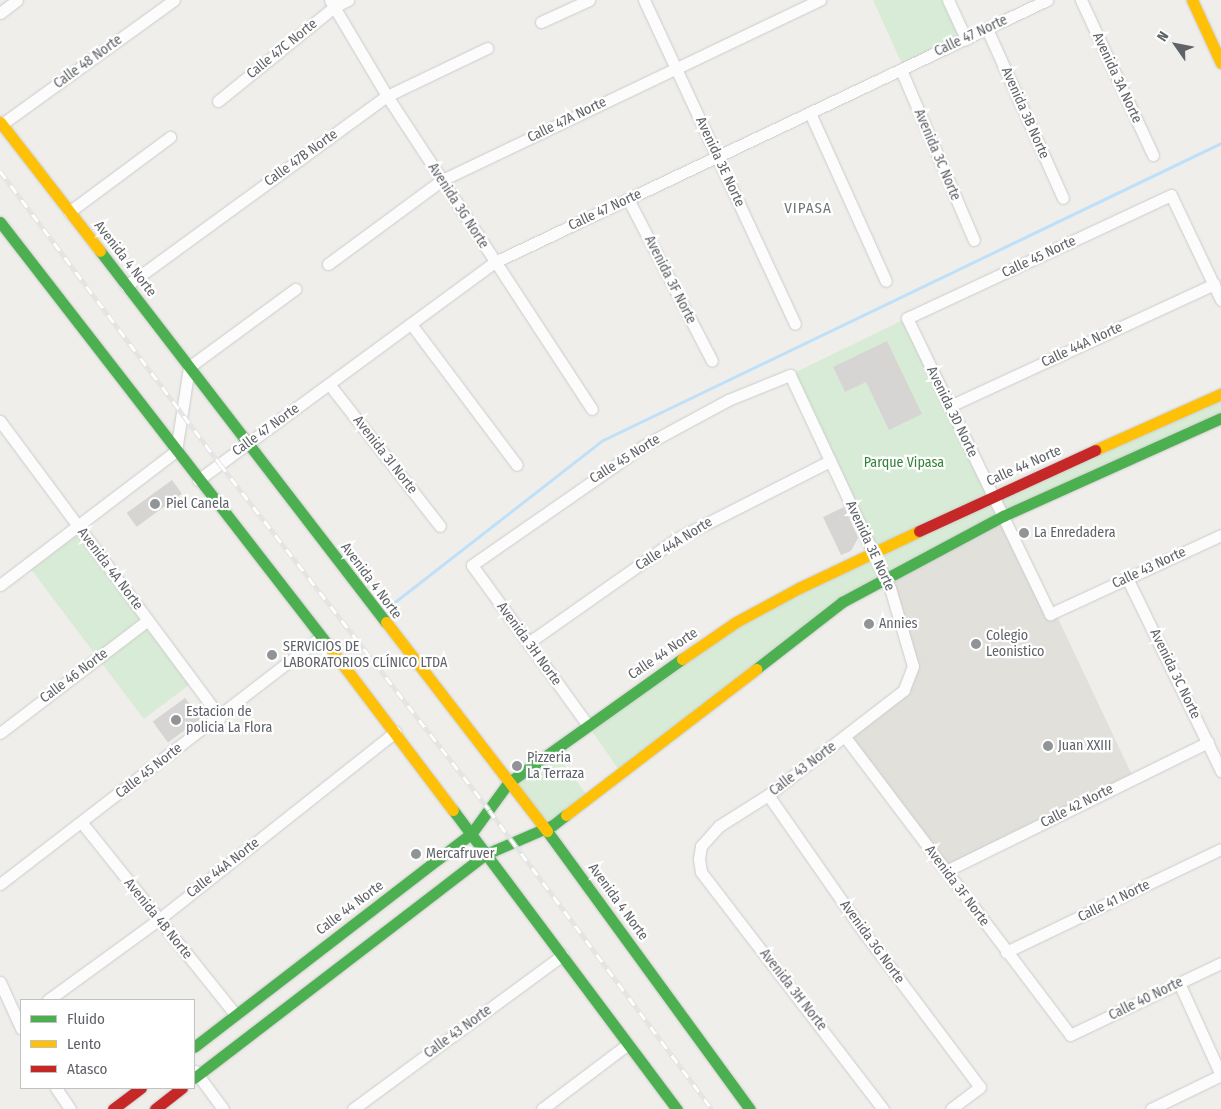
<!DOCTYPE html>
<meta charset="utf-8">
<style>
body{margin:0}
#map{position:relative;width:1221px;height:1109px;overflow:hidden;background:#efeeea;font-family:"Fira Sans Condensed",sans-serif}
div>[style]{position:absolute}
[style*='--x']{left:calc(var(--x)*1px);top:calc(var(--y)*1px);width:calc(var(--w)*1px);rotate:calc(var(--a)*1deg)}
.education>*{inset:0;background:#e2e0da}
.green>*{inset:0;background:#d8ebd6;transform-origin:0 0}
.stream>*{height:3px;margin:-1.5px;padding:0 1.5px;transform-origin:1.5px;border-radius:1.5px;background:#bfe0f9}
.building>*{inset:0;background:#d6d5d3;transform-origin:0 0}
.roads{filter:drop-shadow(0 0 1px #cbcccc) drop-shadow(0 0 1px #cbcccc)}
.street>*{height:11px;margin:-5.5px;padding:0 5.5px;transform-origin:5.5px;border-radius:5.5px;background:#fdfcfc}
.fast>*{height:11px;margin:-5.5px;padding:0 5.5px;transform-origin:5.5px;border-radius:5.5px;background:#4caf50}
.slow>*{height:11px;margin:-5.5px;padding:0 5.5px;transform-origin:5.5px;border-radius:5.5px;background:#ffc107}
.jam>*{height:11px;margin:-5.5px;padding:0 5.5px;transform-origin:5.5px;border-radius:5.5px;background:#c62828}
.rail>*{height:5px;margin-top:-2.5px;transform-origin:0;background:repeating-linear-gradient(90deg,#fff 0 9px,#e4e4e4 0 18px);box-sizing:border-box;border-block:1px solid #e4e4e4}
.dots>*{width:14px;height:14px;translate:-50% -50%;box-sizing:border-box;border:2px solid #fff;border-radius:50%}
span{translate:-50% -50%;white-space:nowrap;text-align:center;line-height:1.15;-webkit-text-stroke:4.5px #fff;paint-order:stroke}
.street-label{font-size:14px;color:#5f6368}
.park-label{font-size:14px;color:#348238}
.poi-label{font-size:14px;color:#5f6368}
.left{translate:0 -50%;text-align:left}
.neighbourhood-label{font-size:15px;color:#70757a;letter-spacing:1px}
.legend{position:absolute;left:20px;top:999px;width:175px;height:90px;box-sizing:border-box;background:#fff;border:1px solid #bfc1c3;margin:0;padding:6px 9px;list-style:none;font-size:15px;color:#5f6368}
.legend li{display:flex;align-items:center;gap:10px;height:25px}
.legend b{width:25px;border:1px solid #bfc1c3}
.north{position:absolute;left:1151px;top:20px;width:50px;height:50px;-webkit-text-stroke:4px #fff;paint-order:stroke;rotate:303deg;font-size:14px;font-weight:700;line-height:20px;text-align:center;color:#5f6368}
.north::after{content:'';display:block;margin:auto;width:18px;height:22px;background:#5f6368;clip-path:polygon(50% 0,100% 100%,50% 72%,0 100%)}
</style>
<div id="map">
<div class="education">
<i style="clip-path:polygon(1003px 516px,1055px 612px,1133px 777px,946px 871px,845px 737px,910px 678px,885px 576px)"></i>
</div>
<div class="green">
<i style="clip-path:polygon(873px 0,946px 0,963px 38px,903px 66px)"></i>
<i style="clip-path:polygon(907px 318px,993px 496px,1221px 394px,1221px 418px,896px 570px,621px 773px,587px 724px,736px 622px,874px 555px,790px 375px)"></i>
<i style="left:76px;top:531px;width:191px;height:59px;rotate:53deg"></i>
<i style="clip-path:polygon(553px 749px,589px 798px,553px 825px,508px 783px)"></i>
</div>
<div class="stream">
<i style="--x:387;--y:608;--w:274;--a:-37.9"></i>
<i style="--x:603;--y:440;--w:686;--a:-25.67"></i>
</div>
<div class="building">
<i style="clip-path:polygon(887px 341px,922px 414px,889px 430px,866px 382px,845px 392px,833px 367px)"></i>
<i style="left:172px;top:480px;width:17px;height:56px;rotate:54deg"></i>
<i style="clip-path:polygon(844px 507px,858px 538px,851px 551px,841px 555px,823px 517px)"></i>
<i style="left:185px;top:698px;width:26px;height:40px;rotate:54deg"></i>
</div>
<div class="roads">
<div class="street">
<i style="--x:330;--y:0;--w:112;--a:59.3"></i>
<i style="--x:387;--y:96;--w:374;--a:56.8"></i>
<i style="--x:644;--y:0;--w:357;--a:65"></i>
<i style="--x:948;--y:0;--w:43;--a:65.2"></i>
<i style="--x:1081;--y:0;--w:171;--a:65.1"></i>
<i style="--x:0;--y:13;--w:21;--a:-37"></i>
<i style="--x:541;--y:22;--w:53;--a:-24.6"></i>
<i style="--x:987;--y:29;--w:185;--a:65.8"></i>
<i style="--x:901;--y:70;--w:185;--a:66.8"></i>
<i style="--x:218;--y:101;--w:149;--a:-39"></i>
<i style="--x:334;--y:7;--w:16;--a:-27"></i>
<i style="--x:810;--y:113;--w:184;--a:65.7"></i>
<i style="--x:2;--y:124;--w:212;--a:-35.8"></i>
<i style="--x:628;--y:199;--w:182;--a:62.6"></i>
<i style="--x:69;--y:212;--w:126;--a:-36.6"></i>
<i style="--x:328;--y:264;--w:142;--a:-36.4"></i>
<i style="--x:442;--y:180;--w:419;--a:-25.5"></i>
<i style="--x:126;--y:286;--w:323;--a:-36.1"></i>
<i style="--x:387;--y:96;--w:111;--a:-25.6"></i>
<i style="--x:1221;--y:300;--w:116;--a:-115.5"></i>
<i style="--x:1171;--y:195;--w:291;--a:155"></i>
<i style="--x:907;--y:318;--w:329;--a:64.2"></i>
<i style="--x:1050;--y:614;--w:188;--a:-24.8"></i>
<i style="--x:411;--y:324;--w:176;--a:53.1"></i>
<i style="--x:329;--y:384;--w:180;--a:52"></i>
<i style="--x:950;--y:406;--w:291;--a:-24.8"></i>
<i style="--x:0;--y:421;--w:369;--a:53.4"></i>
<i style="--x:198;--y:480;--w:368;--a:-36.3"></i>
<i style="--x:495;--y:262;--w:611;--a:-25.39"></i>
<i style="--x:1127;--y:578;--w:215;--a:64"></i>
<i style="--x:0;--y:585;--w:221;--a:-37.3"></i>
<i style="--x:176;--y:451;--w:85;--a:-81.2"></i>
<i style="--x:189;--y:367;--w:132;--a:-36.3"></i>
<i style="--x:528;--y:643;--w:181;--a:-35.1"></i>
<i style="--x:676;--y:539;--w:173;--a:-26.9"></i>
<i style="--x:587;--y:724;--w:196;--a:-125.9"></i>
<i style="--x:472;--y:565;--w:208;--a:-34.8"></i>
<i style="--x:643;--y:446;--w:97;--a:-28.4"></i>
<i style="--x:728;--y:400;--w:67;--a:-22"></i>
<i style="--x:790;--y:375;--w:235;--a:64.9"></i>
<i style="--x:890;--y:588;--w:81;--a:73.6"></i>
<i style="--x:913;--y:666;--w:26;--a:111"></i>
<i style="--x:904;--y:690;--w:172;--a:142.3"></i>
<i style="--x:768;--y:795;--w:58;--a:147.7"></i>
<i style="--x:719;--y:826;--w:27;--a:132"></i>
<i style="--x:701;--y:846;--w:13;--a:99"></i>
<i style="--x:699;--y:859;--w:13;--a:81"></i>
<i style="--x:701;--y:872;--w:299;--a:52.5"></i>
<i style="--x:0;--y:733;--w:186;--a:-37.4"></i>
<i style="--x:845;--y:737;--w:373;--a:52.9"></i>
<i style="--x:1070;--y:1035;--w:167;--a:-25.5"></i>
<i style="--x:768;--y:795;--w:169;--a:55.1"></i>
<i style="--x:865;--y:934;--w:191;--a:53.1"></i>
<i style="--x:980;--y:1087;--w:36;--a:143"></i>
<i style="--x:82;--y:823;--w:245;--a:51.3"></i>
<i style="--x:946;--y:871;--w:292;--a:-26.2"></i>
<i style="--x:0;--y:884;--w:404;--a:-37.6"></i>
<i style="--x:1006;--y:952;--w:238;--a:-25.6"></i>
<i style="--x:0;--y:982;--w:51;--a:65.5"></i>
<i style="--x:1179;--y:983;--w:101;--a:65.5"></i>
<i style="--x:48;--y:1000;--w:136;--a:-36"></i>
<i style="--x:158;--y:920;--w:303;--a:-38.4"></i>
<i style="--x:195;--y:1071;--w:47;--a:53.6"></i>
<i style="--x:56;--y:1088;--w:25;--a:56"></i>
<i style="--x:353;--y:1109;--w:260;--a:-36.3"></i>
<i style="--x:542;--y:1109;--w:108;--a:-37.1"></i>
<i style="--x:1151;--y:1109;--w:78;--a:-25.9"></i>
</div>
<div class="fast">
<i style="--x:0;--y:222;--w:535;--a:52.21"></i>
<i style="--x:100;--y:251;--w:468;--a:52.4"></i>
<i style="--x:756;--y:669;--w:109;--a:-37.9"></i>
<i style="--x:842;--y:602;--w:183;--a:-28.1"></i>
<i style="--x:1003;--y:516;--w:239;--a:-24.2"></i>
<i style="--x:453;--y:810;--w:374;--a:53.2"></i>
<i style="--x:547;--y:831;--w:344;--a:53.9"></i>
<i style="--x:194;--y:1047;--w:349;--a:-37.6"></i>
<i style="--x:471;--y:834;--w:63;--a:-54"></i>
<i style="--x:508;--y:783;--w:214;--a:-35.5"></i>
<i style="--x:194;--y:1078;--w:368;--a:-37.5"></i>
<i style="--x:486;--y:854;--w:73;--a:-23.4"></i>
<i style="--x:553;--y:825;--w:16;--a:-38"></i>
</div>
<div class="slow">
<i style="--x:1192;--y:0;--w:69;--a:65.3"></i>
<i style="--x:0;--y:122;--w:163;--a:52.2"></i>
<i style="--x:1095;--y:450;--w:138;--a:-24"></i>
<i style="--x:386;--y:622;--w:264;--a:52.4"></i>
<i style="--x:328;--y:645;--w:207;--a:52.9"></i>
<i style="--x:682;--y:659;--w:65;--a:-34.4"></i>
<i style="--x:736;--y:622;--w:72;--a:-28.4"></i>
<i style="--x:799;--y:588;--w:133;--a:-25.4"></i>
<i style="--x:566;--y:815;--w:240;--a:-37.5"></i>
</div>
<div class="jam">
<i style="--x:919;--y:531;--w:194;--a:-24.7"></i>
<i style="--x:113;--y:1109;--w:35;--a:-37"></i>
<i style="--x:155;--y:1109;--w:34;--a:-38"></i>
</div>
</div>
<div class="rail">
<i style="--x:0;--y:171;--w:366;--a:53.1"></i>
<i style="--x:220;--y:464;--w:438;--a:52.1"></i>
<i style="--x:489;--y:810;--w:373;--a:53.3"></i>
</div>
<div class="dots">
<i style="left:155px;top:504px;background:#919496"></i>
<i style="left:1024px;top:533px;background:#919496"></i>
<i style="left:869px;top:624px;background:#919496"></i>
<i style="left:976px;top:644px;background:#919496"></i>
<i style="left:272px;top:655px;background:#919496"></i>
<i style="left:176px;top:720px;background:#919496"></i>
<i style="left:1048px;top:746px;background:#919496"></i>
<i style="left:517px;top:766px;background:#919496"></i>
<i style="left:416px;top:854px;background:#919496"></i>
</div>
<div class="street-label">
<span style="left:971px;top:36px;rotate:-25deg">Calle 47 Norte</span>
<span style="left:282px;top:49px;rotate:-39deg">Calle 47C Norte</span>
<span style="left:88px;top:62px;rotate:-36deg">Calle 48 Norte</span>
<span style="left:1117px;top:78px;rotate:65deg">Avenida 3A Norte</span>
<span style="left:1025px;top:113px;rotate:66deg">Avenida 3B Norte</span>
<span style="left:567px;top:120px;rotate:-26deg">Calle 47A Norte</span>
<span style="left:937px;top:155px;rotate:67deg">Avenida 3C Norte</span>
<span style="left:301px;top:158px;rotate:-36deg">Calle 47B Norte</span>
<span style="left:720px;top:162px;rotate:65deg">Avenida 3E Norte</span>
<span style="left:458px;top:206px;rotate:57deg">Avenida 3G Norte</span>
<span style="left:605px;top:210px;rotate:-25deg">Calle 47 Norte</span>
<span style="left:1039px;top:257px;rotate:-25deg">Calle 45 Norte</span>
<span style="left:125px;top:259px;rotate:52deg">Avenida 4 Norte</span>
<span style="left:670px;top:280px;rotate:63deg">Avenida 3F Norte</span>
<span style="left:1082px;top:345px;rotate:-25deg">Calle 44A Norte</span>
<span style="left:952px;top:412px;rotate:64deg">Avenida 3D Norte</span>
<span style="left:266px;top:430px;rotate:-36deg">Calle 47 Norte</span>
<span style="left:385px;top:455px;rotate:52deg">Avenida 3I Norte</span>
<span style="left:625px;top:459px;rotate:-32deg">Calle 45 Norte</span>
<span style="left:1024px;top:466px;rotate:-24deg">Calle 44 Norte</span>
<span style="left:674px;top:544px;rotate:-32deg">Calle 44A Norte</span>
<span style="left:870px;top:546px;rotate:65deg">Avenida 3E Norte</span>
<span style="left:1149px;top:568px;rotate:-25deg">Calle 43 Norte</span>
<span style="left:110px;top:569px;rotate:53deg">Avenida 4A Norte</span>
<span style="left:371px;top:581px;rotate:53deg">Avenida 4 Norte</span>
<span style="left:529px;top:644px;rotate:54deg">Avenida 3H Norte</span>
<span style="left:663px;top:654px;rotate:-34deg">Calle 44 Norte</span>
<span style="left:1175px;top:674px;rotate:64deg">Avenida 3C Norte</span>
<span style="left:74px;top:676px;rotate:-37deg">Calle 46 Norte</span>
<span style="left:803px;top:769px;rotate:-37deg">Calle 43 Norte</span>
<span style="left:149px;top:771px;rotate:-38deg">Calle 45 Norte</span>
<span style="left:1077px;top:806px;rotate:-27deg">Calle 42 Norte</span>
<span style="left:223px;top:868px;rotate:-38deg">Calle 44A Norte</span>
<span style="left:957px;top:886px;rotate:53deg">Avenida 3F Norte</span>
<span style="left:1114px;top:901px;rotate:-26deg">Calle 41 Norte</span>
<span style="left:618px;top:902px;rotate:54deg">Avenida 4 Norte</span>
<span style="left:350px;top:908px;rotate:-37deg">Calle 44 Norte</span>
<span style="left:158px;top:919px;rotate:51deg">Avenida 4B Norte</span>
<span style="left:872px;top:942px;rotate:54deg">Avenida 3G Norte</span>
<span style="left:793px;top:990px;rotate:52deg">Avenida 3H Norte</span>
<span style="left:1146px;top:999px;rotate:-26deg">Calle 40 Norte</span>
<span style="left:458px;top:1032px;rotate:-36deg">Calle 43 Norte</span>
</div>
<div class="park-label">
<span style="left:904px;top:463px">Parque Vipasa</span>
</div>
<div class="poi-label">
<span class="left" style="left:166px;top:504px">Piel Canela</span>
<span class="left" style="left:1034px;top:533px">La Enredadera</span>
<span class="left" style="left:879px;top:624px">Annies</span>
<span class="left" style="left:986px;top:644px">Colegio<br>Leonistico</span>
<span class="left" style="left:283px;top:655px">SERVICIOS DE<br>LABORATORIOS CLÍNICO LTDA</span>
<span class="left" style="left:186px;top:720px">Estacion de<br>policia La Flora</span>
<span class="left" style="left:1058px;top:746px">Juan XXIII</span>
<span class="left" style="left:527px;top:766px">Pizzeria<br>La Terraza</span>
<span class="left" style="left:426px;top:854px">Mercafruver</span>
</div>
<div class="neighbourhood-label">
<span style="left:808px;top:209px">VIPASA</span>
</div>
<ul class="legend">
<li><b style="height:6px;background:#4caf50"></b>Fluido</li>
<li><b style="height:6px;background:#ffc107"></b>Lento</li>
<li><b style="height:6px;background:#c62828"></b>Atasco</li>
</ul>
<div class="north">N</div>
</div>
